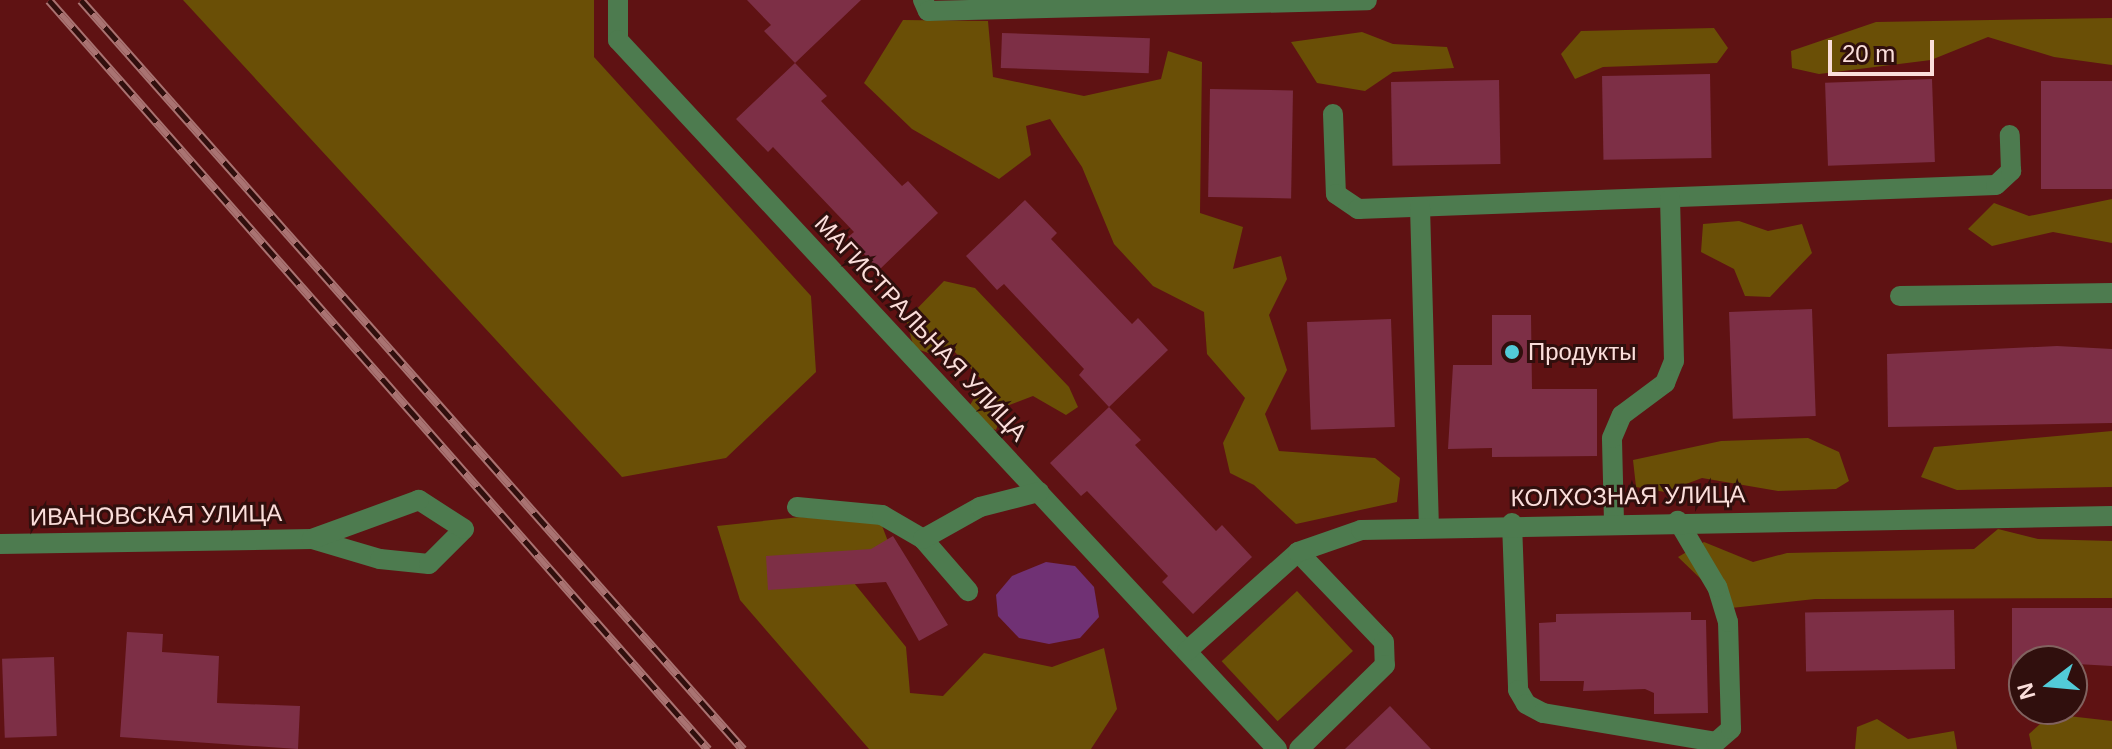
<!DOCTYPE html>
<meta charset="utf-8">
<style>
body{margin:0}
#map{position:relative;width:2112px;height:749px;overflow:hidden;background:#5f1213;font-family:Helvetica,sans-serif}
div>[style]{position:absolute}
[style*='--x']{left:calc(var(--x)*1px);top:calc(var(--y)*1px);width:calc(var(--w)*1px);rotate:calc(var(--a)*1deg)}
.green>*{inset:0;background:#6a4f06;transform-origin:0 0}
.water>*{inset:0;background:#703174}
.building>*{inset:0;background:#7d2f46;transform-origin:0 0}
.minor>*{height:20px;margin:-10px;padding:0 10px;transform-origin:10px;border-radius:10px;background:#4d7b4f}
.rail>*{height:9px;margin-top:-4.5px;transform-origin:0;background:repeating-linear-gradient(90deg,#300f0d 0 18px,#a97372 0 36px);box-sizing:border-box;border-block:2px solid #a97372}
.dots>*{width:22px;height:22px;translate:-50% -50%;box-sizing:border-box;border:4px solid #300f0d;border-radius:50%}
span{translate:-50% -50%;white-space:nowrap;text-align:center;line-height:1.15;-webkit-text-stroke:6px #300f0d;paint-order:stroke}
.street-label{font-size:24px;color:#fbdedb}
.poi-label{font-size:24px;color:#fbdedb}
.left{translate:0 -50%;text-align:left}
.north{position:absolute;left:2008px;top:645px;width:80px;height:80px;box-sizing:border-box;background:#300f0d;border:2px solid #81625f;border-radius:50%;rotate:254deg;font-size:22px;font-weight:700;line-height:32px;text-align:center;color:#fbdedb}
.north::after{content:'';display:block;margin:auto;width:28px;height:36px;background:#52cbd8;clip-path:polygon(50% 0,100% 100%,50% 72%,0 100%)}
.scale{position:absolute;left:1828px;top:40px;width:106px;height:36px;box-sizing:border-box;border:4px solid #fbdedb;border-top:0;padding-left:10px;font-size:24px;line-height:28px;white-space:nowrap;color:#fbdedb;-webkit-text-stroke:6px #300f0d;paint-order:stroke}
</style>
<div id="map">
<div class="green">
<i style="clip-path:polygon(183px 0,594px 0,594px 57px,811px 296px,816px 372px,726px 458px,622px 477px)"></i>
<i style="clip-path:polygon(2112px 18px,2112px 65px,2054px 57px,1988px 37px,1931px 60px,1819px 74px,1792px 68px,1791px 51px,1876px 22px)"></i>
<i style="clip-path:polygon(903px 20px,988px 21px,993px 77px,1084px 96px,1161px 79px,1168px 51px,1202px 62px,1200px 213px,1243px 227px,1233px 269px,1281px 256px,1287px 279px,1269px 315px,1287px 370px,1265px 414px,1279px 451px,1375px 458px,1400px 478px,1397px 502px,1296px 524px,1254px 485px,1230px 473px,1223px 443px,1245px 398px,1207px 354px,1204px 312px,1153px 286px,1114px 244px,1082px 167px,1050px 119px,1026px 126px,1031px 155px,999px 179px,912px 129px,864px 83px)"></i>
<i style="clip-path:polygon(1714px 28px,1728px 48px,1717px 63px,1603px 67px,1575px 79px,1561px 54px,1581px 31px)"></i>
<i style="clip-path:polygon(1362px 32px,1393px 44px,1447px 47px,1454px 68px,1393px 72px,1365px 91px,1317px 83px,1291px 42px)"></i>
<i style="clip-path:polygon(2112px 199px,2112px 243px,2053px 232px,1992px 246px,1968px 229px,1994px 203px,2029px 216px)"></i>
<i style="clip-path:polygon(1739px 221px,1768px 231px,1802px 224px,1812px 253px,1770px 297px,1745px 296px,1734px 269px,1701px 252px,1703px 224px)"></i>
<i style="clip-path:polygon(944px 281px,975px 288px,1069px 387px,1078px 407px,1066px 415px,1033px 396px,1004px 407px,996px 430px,979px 424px,970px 405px,984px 382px,948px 345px,940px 357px,914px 348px,906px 320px)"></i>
<i style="clip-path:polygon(2112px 431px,2112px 487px,1957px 490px,1921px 477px,1934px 447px)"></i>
<i style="clip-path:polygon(1808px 438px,1839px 452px,1849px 481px,1836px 489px,1778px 491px,1702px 478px,1665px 492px,1636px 487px,1633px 460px,1721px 441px)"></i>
<i style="clip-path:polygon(800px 517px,881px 523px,889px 544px,850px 578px,906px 647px,910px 693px,943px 696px,984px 653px,1052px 667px,1104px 648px,1117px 709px,1091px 749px,869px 749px,740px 600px,717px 526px)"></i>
<i style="clip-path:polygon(1998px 529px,2038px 539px,2112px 541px,2112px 598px,1815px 599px,1731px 608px,1678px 557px,1704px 542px,1753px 562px,1787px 553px,1974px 549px)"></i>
<i style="left:1297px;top:591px;width:82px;height:103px;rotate:47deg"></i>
<i style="clip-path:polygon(2051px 714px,2112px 721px,2112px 749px,2032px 749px,2029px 734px)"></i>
<i style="clip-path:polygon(1877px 719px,1908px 739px,1954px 731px,1957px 749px,1855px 749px,1857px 727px)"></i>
</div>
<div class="water">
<i style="clip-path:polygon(1046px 562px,1075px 566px,1094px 587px,1099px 617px,1080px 638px,1049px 644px,1019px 638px,998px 616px,996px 595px,1012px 576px)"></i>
</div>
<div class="building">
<i style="clip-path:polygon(747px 0,861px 0,795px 63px,764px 31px,771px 25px)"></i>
<i style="left:1002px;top:33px;width:148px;height:35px;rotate:2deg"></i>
<i style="clip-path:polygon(795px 63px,827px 96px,821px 101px,902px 186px,908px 181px,938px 213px,879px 270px,848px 237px,854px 232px,773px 147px,768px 152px,736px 119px)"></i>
<i style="left:1710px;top:74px;width:84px;height:108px;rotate:89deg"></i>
<i style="left:1932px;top:79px;width:83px;height:107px;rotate:88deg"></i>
<i style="left:1499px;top:80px;width:84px;height:108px;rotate:89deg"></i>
<i style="left:2112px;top:81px;width:108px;height:71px;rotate:90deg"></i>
<i style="left:1210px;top:89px;width:83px;height:108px;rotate:1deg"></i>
<i style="clip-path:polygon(1025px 200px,1057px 233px,1051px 239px,1132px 324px,1138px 318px,1168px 350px,1109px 407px,1079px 375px,1084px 369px,1004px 284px,997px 290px,966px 256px)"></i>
<i style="left:1812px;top:309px;width:107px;height:83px;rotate:88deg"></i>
<i style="clip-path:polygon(1492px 315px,1531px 315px,1532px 389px,1597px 389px,1597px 456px,1492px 457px,1492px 448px,1448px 449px,1453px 365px,1492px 365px)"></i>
<i style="left:1391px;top:319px;width:108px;height:84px;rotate:88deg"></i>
<i style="clip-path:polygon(2057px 346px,2112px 349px,2112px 423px,1888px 427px,1887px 354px)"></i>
<i style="clip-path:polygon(1109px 407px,1141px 440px,1135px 445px,1216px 531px,1222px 525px,1252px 557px,1193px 614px,1162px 582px,1168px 576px,1087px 491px,1081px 496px,1050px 463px)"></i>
<i style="clip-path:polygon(893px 536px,948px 625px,919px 641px,886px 582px,768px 590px,766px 556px,871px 549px)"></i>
<i style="clip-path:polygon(2012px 608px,2112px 608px,2112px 666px,2024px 661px,2024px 667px,2012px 667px)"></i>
<i style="left:1954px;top:610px;width:59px;height:149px;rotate:89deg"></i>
<i style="clip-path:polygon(1691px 612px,1691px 620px,1706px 620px,1708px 713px,1654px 714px,1654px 693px,1645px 689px,1583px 691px,1584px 681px,1540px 681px,1539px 623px,1556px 622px,1556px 614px)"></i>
<i style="clip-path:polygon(127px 632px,163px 634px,162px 652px,219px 656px,217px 703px,300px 706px,298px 749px,120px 737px)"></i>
<i style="left:54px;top:657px;width:79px;height:52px;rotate:88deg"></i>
<i style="clip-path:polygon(1390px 706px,1431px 749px,1345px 749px)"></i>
</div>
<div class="minor">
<i style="--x:618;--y:0;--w:40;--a:90"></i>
<i style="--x:618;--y:40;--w:968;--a:47.09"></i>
<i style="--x:923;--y:0;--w:12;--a:66"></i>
<i style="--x:928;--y:11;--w:439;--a:-1.4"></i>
<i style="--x:1333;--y:114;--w:80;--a:87.9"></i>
<i style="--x:1336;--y:194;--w:27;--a:34"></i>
<i style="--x:1358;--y:209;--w:638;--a:-2.15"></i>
<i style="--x:1996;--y:185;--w:21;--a:-43"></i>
<i style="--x:2011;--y:171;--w:36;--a:-92"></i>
<i style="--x:1420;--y:207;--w:317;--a:88.4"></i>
<i style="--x:1900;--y:296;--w:212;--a:-0.8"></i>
<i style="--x:797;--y:507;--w:85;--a:5.4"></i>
<i style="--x:882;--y:515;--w:48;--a:30.3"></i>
<i style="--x:923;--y:539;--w:69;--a:49.1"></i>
<i style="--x:1614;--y:522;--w:84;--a:-91.4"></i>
<i style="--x:1612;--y:438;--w:25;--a:-67"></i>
<i style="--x:1622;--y:415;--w:54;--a:-36.7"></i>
<i style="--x:1665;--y:383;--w:24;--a:-68"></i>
<i style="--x:1674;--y:361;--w:162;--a:-91.4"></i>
<i style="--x:1512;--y:523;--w:167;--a:87.9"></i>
<i style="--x:1518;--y:690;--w:16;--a:60"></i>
<i style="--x:1526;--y:704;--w:19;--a:28"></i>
<i style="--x:1543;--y:713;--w:175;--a:9.5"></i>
<i style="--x:1716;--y:742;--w:20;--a:-41"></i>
<i style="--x:1731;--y:729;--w:107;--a:-91.6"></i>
<i style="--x:1728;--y:622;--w:37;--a:-107"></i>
<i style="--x:1717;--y:587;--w:77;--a:-120.6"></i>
<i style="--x:923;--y:539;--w:65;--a:-29.3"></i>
<i style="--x:980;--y:507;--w:61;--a:-14.3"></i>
<i style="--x:0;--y:544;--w:312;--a:-0.9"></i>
<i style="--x:312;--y:539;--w:71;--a:16.4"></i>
<i style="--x:380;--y:559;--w:49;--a:5.8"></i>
<i style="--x:429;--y:564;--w:49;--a:-45"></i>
<i style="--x:464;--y:529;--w:54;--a:-147.2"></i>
<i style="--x:419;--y:500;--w:114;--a:160"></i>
<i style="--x:1298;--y:552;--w:124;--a:46.3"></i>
<i style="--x:1384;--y:642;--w:23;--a:88"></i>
<i style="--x:1385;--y:665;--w:120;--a:135.7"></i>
<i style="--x:1187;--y:651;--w:149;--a:-41.7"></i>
<i style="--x:1298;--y:552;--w:67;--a:-19.2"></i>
<i style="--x:1361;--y:530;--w:751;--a:-1.07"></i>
</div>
<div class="rail">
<i style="--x:49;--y:0;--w:998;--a:48.66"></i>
<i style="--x:81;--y:0;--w:1000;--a:48.53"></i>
</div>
<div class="dots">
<i style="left:1512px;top:352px;background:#52cbd8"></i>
</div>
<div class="street-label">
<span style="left:921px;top:328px;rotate:47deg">МАГИСТРАЛЬНАЯ УЛИЦА</span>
<span style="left:1628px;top:496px;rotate:-1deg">КОЛХОЗНАЯ УЛИЦА</span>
<span style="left:156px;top:515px;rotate:-1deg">ИВАНОВСКАЯ УЛИЦА</span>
</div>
<div class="poi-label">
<span class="left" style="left:1528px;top:352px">Продукты</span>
</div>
<div class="north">N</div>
<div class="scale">20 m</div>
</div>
